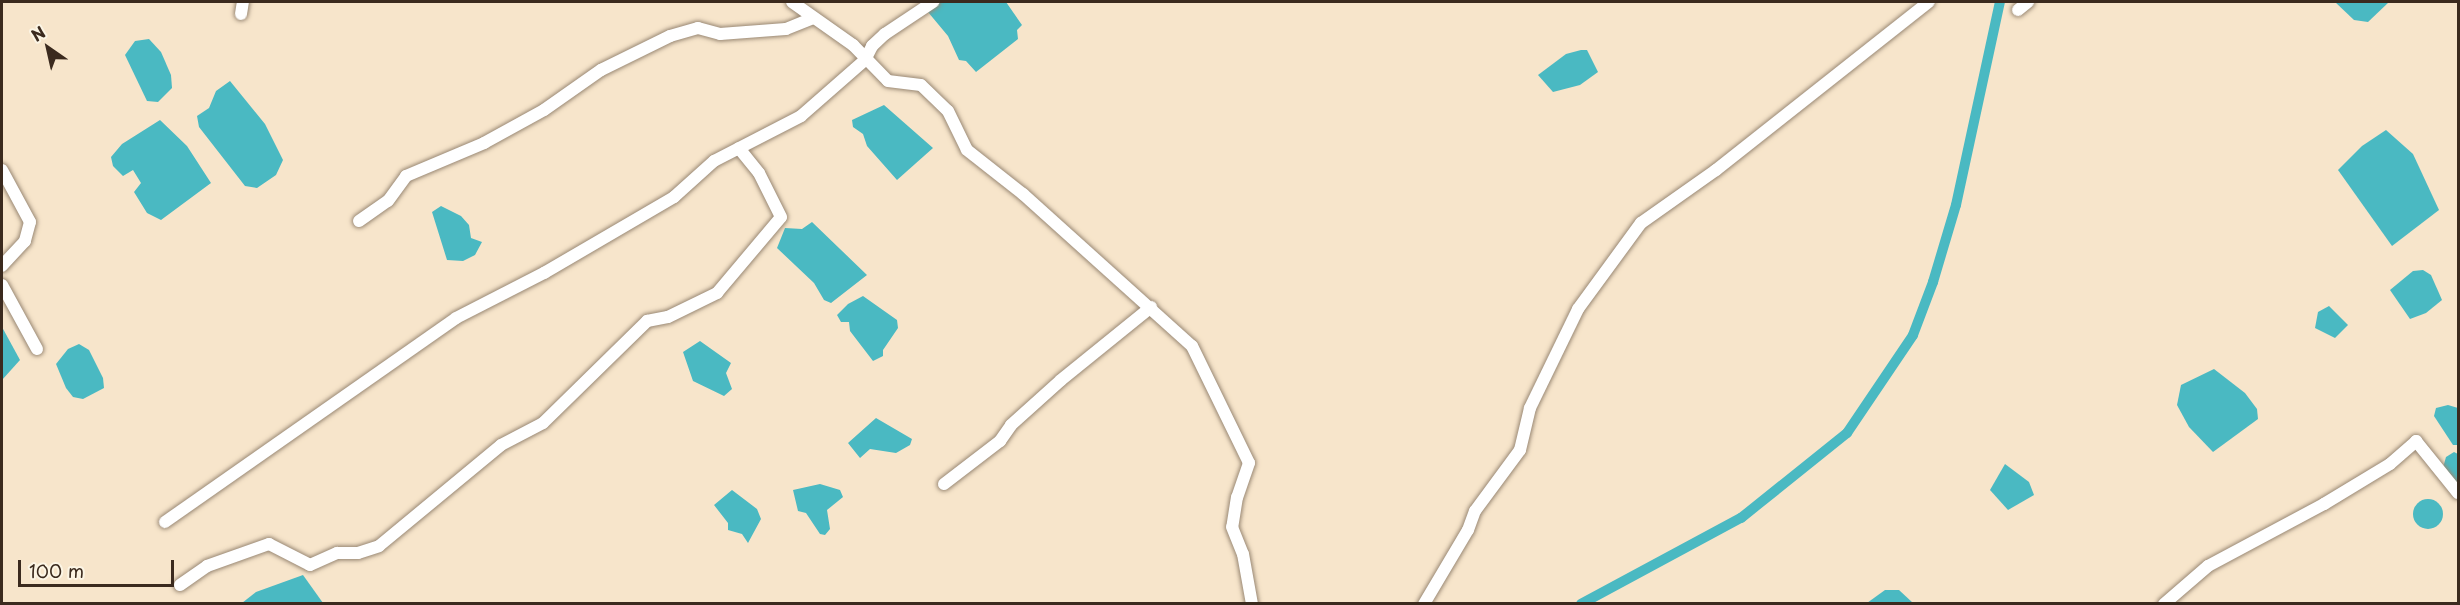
<!DOCTYPE html>
<style>
body{margin:0}
#map{position:relative;width:2460px;height:605px;overflow:hidden;background:#f7e5cb;font-family:"Playpen Sans",sans-serif}
div>[style]{position:absolute}
[style*='--x']{left:calc(var(--x)*1px);top:calc(var(--y)*1px);width:calc(var(--w)*1px);rotate:calc(var(--a)*1deg)}
.water>*{inset:0;background:#4ab9c2}
.round{border-radius:50%}
.canal>*{height:10px;margin:-5px;padding:0 5px;transform-origin:5px;border-radius:5px;background:#4ab9c2}
.roads{filter:drop-shadow(0 0 2px #998874) drop-shadow(0 0 2px #998874)}
.minor>*{height:12px;margin:-6px;padding:0 6px;transform-origin:6px;border-radius:6px;background:#fff}
span{translate:-50% -50%;white-space:nowrap;text-align:center;line-height:1.15;-webkit-text-stroke:4.5px #fcf5e5;paint-order:stroke}
.frame{position:absolute;inset:0;border:3px solid #3b2a1e;pointer-events:none}
.north{position:absolute;left:18px;top:18px;width:60px;height:60px;-webkit-text-stroke:4px #fcf5e5;paint-order:stroke;rotate:326deg;font-size:16px;font-weight:700;line-height:24px;text-align:center;color:#3b2a1e}
.north::after{content:'';display:block;margin:auto;width:21px;height:27px;background:#3b2a1e;clip-path:polygon(50% 0,100% 100%,50% 72%,0 100%)}
.scale{position:absolute;left:18px;top:560px;width:156px;height:27px;box-sizing:border-box;border:3px solid #3b2a1e;border-top:0;padding-left:8px;font-size:18px;line-height:21px;white-space:nowrap;color:#3b2a1e;-webkit-text-stroke:4px #fcf5e5;paint-order:stroke}
</style>
<div id="map">
<div class="water">
<i style="clip-path:polygon(939px 2px,1006px 2px,1022px 25px,1017px 30px,1018px 39px,976px 72px,966px 61px,959px 60px,948px 36px,928px 12px)"></i>
<i style="clip-path:polygon(2335px 2px,2389px 2px,2368px 22px,2354px 20px)"></i>
<i style="clip-path:polygon(149px 39px,161px 52px,171px 75px,172px 88px,158px 102px,147px 101px,125px 55px,135px 41px)"></i>
<i style="clip-path:polygon(1581px 50px,1587px 50px,1598px 72px,1580px 85px,1553px 92px,1538px 75px,1566px 54px)"></i>
<i style="clip-path:polygon(230px 81px,265px 124px,283px 160px,276px 175px,257px 188px,245px 186px,199px 127px,197px 116px,209px 108px,216px 91px)"></i>
<i style="clip-path:polygon(884px 105px,933px 148px,897px 180px,867px 146px,863px 134px,853px 127px,852px 120px)"></i>
<i style="clip-path:polygon(160px 120px,187px 146px,211px 183px,161px 220px,147px 213px,134px 192px,141px 183px,133px 170px,123px 176px,113px 166px,111px 157px,122px 144px)"></i>
<i style="clip-path:polygon(2386px 130px,2413px 154px,2439px 210px,2392px 246px,2338px 170px,2362px 146px)"></i>
<i style="clip-path:polygon(441px 206px,461px 216px,469px 225px,471px 238px,482px 242px,475px 255px,463px 261px,447px 260px,432px 212px)"></i>
<i style="clip-path:polygon(812px 222px,867px 275px,831px 303px,824px 300px,814px 283px,777px 248px,785px 228px,802px 229px)"></i>
<i style="clip-path:polygon(2423px 270px,2431px 275px,2442px 300px,2426px 313px,2410px 319px,2390px 290px,2413px 271px)"></i>
<i style="clip-path:polygon(863px 296px,897px 320px,898px 328px,883px 350px,883px 356px,873px 361px,850px 331px,849px 322px,841px 322px,837px 315px,848px 304px)"></i>
<i style="clip-path:polygon(2329px 306px,2348px 325px,2335px 338px,2315px 328px,2318px 312px)"></i>
<i style="clip-path:polygon(2px 327px,20px 360px,2px 380px)"></i>
<i style="clip-path:polygon(700px 341px,731px 363px,726px 373px,732px 389px,724px 396px,693px 381px,683px 352px)"></i>
<i style="clip-path:polygon(79px 344px,89px 350px,103px 378px,104px 388px,83px 399px,73px 397px,66px 388px,56px 364px,68px 349px)"></i>
<i style="clip-path:polygon(2214px 369px,2245px 393px,2257px 409px,2258px 419px,2213px 452px,2189px 427px,2177px 405px,2181px 385px)"></i>
<i style="clip-path:polygon(2448px 405px,2458px 408px,2458px 445px,2453px 445px,2434px 416px,2436px 408px)"></i>
<i style="clip-path:polygon(876px 418px,912px 439px,910px 445px,896px 453px,870px 449px,860px 458px,848px 443px)"></i>
<i style="clip-path:polygon(2454px 452px,2458px 454px,2458px 488px,2442px 471px,2446px 457px)"></i>
<i style="clip-path:polygon(2005px 464px,2029px 482px,2034px 495px,2008px 510px,1990px 490px)"></i>
<i style="clip-path:polygon(820px 484px,840px 490px,843px 497px,827px 510px,830px 529px,825px 535px,820px 534px,806px 513px,798px 511px,793px 490px)"></i>
<i style="clip-path:polygon(732px 490px,757px 509px,761px 519px,748px 543px,742px 534px,728px 530px,728px 523px,714px 505px)"></i>
<i class="round" style="left:2413px;top:499px;width:30px;height:30px"></i>
<i style="clip-path:polygon(303px 575px,323px 603px,242px 603px,256px 592px)"></i>
<i style="clip-path:polygon(1885px 590px,1899px 590px,1913px 603px,1867px 603px)"></i>
</div>
<div class="canal">
<i style="--x:1581;--y:604;--w:182;--a:-28.3"></i>
<i style="--x:1741;--y:518;--w:136;--a:-38.7"></i>
<i style="--x:1847;--y:433;--w:118;--a:-56"></i>
<i style="--x:1913;--y:335;--w:57;--a:-69.3"></i>
<i style="--x:1933;--y:282;--w:80;--a:-73.4"></i>
<i style="--x:1956;--y:205;--w:208;--a:-77.8"></i>
</div>
<div class="roads">
<div class="minor">
<i style="--x:792;--y:2;--w:75;--a:35.2"></i>
<i style="--x:853;--y:45;--w:50;--a:45.8"></i>
<i style="--x:888;--y:81;--w:33;--a:7"></i>
<i style="--x:921;--y:85;--w:37;--a:44"></i>
<i style="--x:948;--y:111;--w:43;--a:64"></i>
<i style="--x:967;--y:150;--w:71;--a:38.2"></i>
<i style="--x:1023;--y:194;--w:227;--a:42"></i>
<i style="--x:1192;--y:346;--w:130;--a:64"></i>
<i style="--x:1249;--y:463;--w:36;--a:109"></i>
<i style="--x:1237;--y:497;--w:30;--a:99"></i>
<i style="--x:1232;--y:527;--w:29;--a:68"></i>
<i style="--x:1243;--y:554;--w:51;--a:79.8"></i>
<i style="--x:2018;--y:10;--w:13;--a:-39"></i>
<i style="--x:241;--y:14;--w:12;--a:-81"></i>
<i style="--x:2;--y:170;--w:59;--a:61.7"></i>
<i style="--x:30;--y:222;--w:20;--a:105"></i>
<i style="--x:25;--y:241;--w:34;--a:133"></i>
<i style="--x:359;--y:221;--w:35;--a:-35"></i>
<i style="--x:388;--y:201;--w:31;--a:-54"></i>
<i style="--x:406;--y:176;--w:85;--a:-22.9"></i>
<i style="--x:484;--y:143;--w:68;--a:-28.8"></i>
<i style="--x:544;--y:110;--w:70;--a:-35.1"></i>
<i style="--x:601;--y:70;--w:77;--a:-26.2"></i>
<i style="--x:670;--y:36;--w:29;--a:-16"></i>
<i style="--x:698;--y:28;--w:23;--a:15"></i>
<i style="--x:720;--y:34;--w:66;--a:-4.3"></i>
<i style="--x:786;--y:29;--w:29;--a:-22"></i>
<i style="--x:2;--y:285;--w:73;--a:61.3"></i>
<i style="--x:944;--y:484;--w:71;--a:-37.5"></i>
<i style="--x:1000;--y:441;--w:19;--a:-55"></i>
<i style="--x:1011;--y:425;--w:67;--a:-42"></i>
<i style="--x:1061;--y:380;--w:116;--a:-39"></i>
<i style="--x:165;--y:522;--w:355;--a:-35"></i>
<i style="--x:456;--y:318;--w:99;--a:-27.1"></i>
<i style="--x:544;--y:273;--w:151;--a:-30.3"></i>
<i style="--x:674;--y:197;--w:54;--a:-42"></i>
<i style="--x:714;--y:161;--w:98;--a:-27.3"></i>
<i style="--x:801;--y:116;--w:85;--a:-41.2"></i>
<i style="--x:865;--y:60;--w:16;--a:-63"></i>
<i style="--x:872;--y:46;--w:18;--a:-43"></i>
<i style="--x:885;--y:34;--w:58;--a:-33.7"></i>
<i style="--x:180;--y:585;--w:33;--a:-35"></i>
<i style="--x:207;--y:566;--w:66;--a:-19.5"></i>
<i style="--x:269;--y:544;--w:46;--a:27.1"></i>
<i style="--x:310;--y:565;--w:30;--a:-24"></i>
<i style="--x:337;--y:553;--w:21;--a:0"></i>
<i style="--x:358;--y:553;--w:22;--a:-18"></i>
<i style="--x:379;--y:546;--w:158;--a:-39.6"></i>
<i style="--x:501;--y:445;--w:47;--a:-27.6"></i>
<i style="--x:543;--y:423;--w:146;--a:-44.4"></i>
<i style="--x:647;--y:321;--w:21;--a:-11"></i>
<i style="--x:668;--y:317;--w:55;--a:-26.1"></i>
<i style="--x:717;--y:293;--w:99;--a:-49.9"></i>
<i style="--x:781;--y:217;--w:49;--a:-116.6"></i>
<i style="--x:759;--y:173;--w:32;--a:-129"></i>
<i style="--x:1424;--y:604;--w:86;--a:-59.3"></i>
<i style="--x:1468;--y:530;--w:20;--a:-70"></i>
<i style="--x:1475;--y:511;--w:76;--a:-53.6"></i>
<i style="--x:1520;--y:450;--w:43;--a:-76.6"></i>
<i style="--x:1530;--y:408;--w:110;--a:-64.1"></i>
<i style="--x:1578;--y:309;--w:107;--a:-53.8"></i>
<i style="--x:1641;--y:223;--w:92;--a:-35.2"></i>
<i style="--x:1716;--y:170;--w:271;--a:-38.3"></i>
<i style="--x:2164;--y:604;--w:58;--a:-40.8"></i>
<i style="--x:2208;--y:566;--w:132;--a:-28.1"></i>
<i style="--x:2324;--y:504;--w:77;--a:-31.2"></i>
<i style="--x:2390;--y:464;--w:35;--a:-41"></i>
<i style="--x:2416;--y:441;--w:67;--a:51.1"></i>
</div>
</div>
<div class="frame"></div>
<div class="north">N</div>
<div class="scale">100 m</div>
</div>
